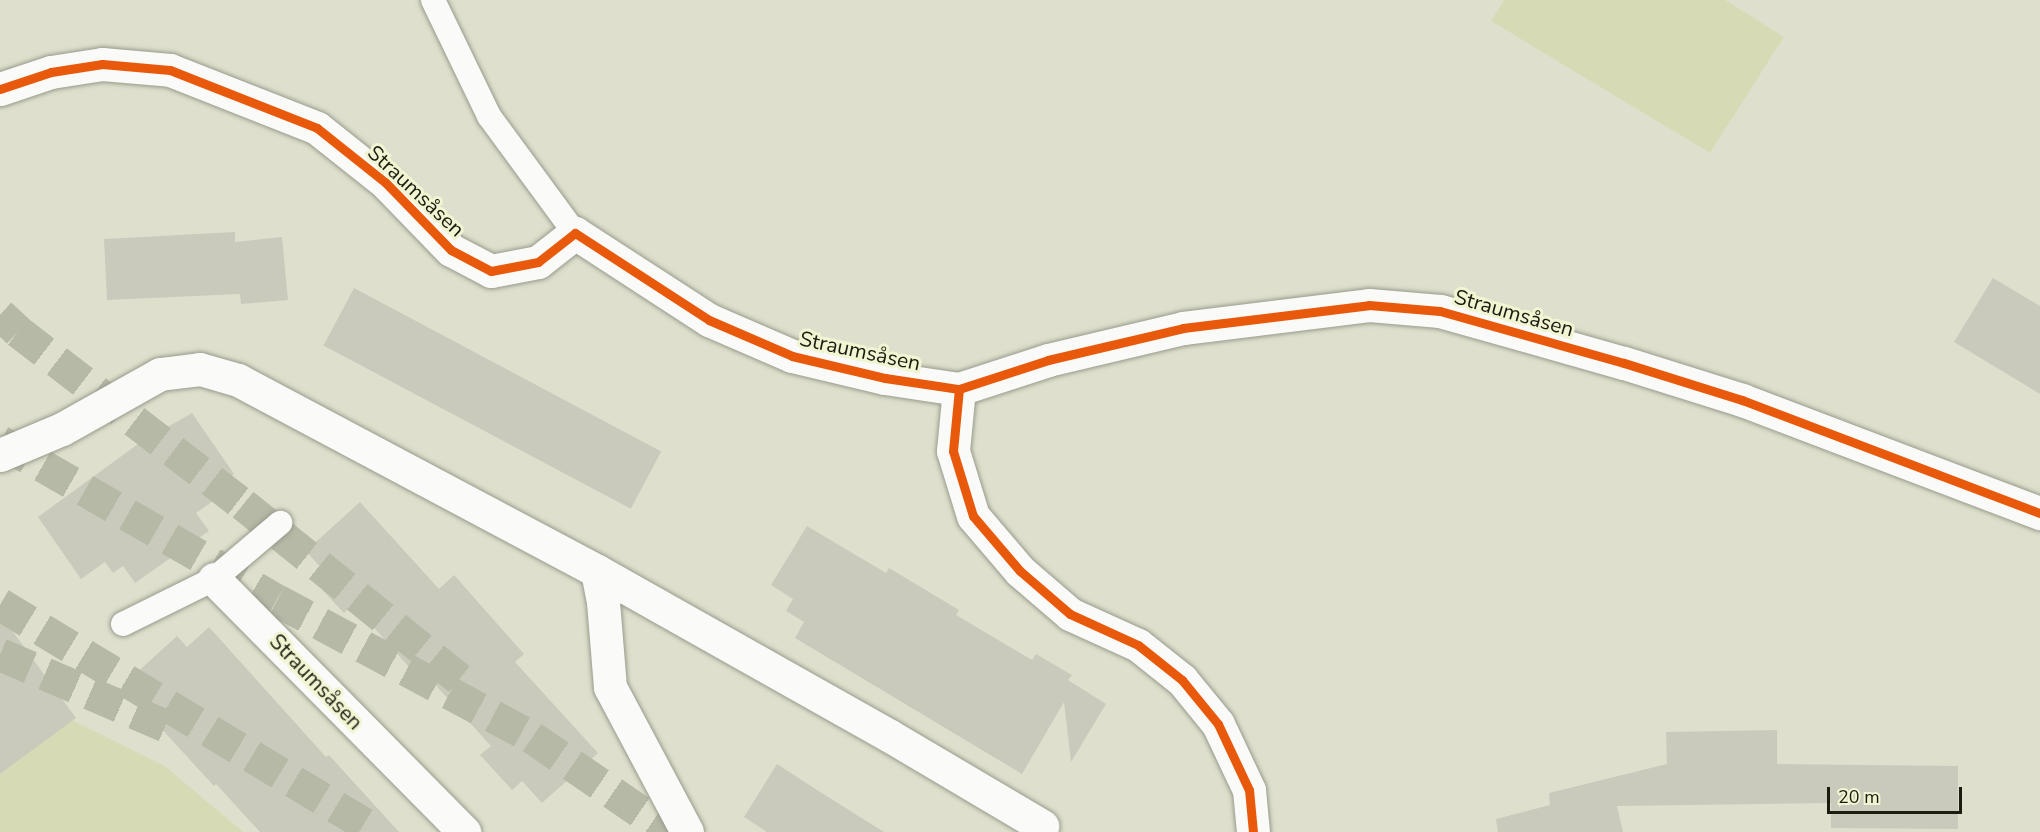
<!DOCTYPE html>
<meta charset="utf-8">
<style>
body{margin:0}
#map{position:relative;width:2040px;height:832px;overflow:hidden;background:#dee0cd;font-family:"Nunito Sans",sans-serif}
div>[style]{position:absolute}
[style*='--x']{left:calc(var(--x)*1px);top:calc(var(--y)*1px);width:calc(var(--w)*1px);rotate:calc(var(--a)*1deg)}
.green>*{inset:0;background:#d7dbb5}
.building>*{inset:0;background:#c9cabc;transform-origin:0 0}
.primary-tunnel>*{height:33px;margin-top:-16.5px;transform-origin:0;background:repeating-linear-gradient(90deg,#b7b9a7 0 33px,transparent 0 49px)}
.roads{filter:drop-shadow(0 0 2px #999a8c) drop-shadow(0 0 2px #999a8c)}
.lane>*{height:24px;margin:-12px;padding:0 12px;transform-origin:12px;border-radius:12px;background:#fafaf8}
.street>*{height:33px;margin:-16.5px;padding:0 16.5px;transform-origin:16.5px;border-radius:16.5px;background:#fafaf8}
.cycleway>*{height:9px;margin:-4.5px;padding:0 4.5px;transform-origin:4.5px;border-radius:4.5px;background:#e8590c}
span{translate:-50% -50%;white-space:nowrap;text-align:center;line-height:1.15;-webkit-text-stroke:6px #f1f5d2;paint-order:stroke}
.street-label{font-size:21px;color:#1b1c10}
.scale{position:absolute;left:1827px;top:787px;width:135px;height:27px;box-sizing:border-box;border:3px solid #1b1c10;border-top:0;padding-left:8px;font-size:18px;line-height:21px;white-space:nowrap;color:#1b1c10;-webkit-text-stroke:4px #f1f5d2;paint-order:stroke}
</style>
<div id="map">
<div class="green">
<i style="clip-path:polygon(1504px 0,1725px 0,1784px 37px,1710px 153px,1491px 21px)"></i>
<i style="clip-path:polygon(0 693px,25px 697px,165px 766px,243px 832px,0 832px)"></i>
</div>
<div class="building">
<i style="clip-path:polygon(235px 232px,235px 242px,282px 237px,288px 300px,241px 304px,240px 294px,107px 300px,104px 239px)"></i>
<i style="clip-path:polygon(1993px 278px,2040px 306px,2040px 394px,1954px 342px)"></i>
<i style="left:354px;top:288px;width:348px;height:65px;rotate:28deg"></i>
<i style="clip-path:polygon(192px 413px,234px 474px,208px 493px,213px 501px,196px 513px,209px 531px,135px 583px,123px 566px,113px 573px,105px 562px,81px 579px,38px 517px,138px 444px)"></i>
<i style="clip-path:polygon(360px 502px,439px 589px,454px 575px,524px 654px,515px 662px,598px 753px,542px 803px,522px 781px,512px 790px,480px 755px,491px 746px,431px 680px,425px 685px,353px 604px,344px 613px,312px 579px,322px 569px,306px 551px)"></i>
<i style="clip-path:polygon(807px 526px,886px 573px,889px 568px,959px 610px,956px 615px,1032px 660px,1036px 654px,1072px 675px,1068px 680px,1106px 704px,1071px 762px,1064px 702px,1022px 774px,795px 638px,804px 622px,786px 611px,793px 599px,771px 585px)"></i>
<i style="clip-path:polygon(0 614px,76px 718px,0 774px)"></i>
<i style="clip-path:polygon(209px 627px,326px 757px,329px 755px,399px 832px,260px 832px,216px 784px,214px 786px,122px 686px,177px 636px,187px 647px)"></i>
<i style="clip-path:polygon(1777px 730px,1777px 764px,1958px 766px,1958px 829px,1831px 828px,1831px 803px,1617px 806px,1623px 832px,1498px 832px,1496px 819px,1550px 805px,1549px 793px,1667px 764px,1666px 732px)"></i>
<i style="clip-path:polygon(777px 764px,817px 790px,884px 832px,767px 832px,744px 817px)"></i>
</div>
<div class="primary-tunnel">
<i style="--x:0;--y:314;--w:25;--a:43"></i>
<i style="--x:18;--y:331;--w:284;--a:37.6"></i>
<i style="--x:243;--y:504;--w:293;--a:38.9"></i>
<i style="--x:0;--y:441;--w:319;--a:29.9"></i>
<i style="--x:277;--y:600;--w:289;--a:28.2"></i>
<i style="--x:532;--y:737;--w:168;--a:34.5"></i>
<i style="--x:0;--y:604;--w:441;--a:31.1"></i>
<i style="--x:0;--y:654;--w:181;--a:23.4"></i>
</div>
<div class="roads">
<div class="lane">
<i style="--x:433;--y:0;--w:129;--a:64.2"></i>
<i style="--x:489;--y:116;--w:145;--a:53.7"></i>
<i style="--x:123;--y:624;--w:102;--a:-26.3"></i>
<i style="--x:214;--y:579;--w:87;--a:-40.3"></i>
</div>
<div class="street">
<i style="--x:0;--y:89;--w:54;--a:-18.4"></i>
<i style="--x:51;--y:72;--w:52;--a:-8.9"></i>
<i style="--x:102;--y:64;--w:68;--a:5"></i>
<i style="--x:170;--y:70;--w:158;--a:21.5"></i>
<i style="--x:317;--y:128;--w:87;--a:38.5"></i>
<i style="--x:385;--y:182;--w:95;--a:45.9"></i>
<i style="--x:451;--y:250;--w:45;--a:27.7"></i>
<i style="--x:491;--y:271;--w:48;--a:-10.8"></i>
<i style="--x:538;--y:262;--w:47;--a:-38.1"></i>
<i style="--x:575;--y:233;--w:160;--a:33"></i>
<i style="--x:709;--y:320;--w:90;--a:23.4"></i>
<i style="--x:792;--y:356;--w:96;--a:13.3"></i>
<i style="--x:885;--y:378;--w:75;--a:8.5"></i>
<i style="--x:0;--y:455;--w:67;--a:-22.8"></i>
<i style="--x:62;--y:429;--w:112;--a:-29.3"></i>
<i style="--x:160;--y:374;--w:40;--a:-7.1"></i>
<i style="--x:200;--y:369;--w:40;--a:16"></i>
<i style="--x:238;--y:380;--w:407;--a:28"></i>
<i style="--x:597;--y:571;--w:32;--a:79"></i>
<i style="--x:603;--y:602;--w:85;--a:85.3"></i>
<i style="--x:610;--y:687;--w:164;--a:62"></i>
<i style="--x:597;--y:571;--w:336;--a:29.4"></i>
<i style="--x:890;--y:736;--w:177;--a:30.6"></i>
<i style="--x:214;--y:579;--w:356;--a:45.3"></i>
<i style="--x:1253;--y:832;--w:42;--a:-95.4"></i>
<i style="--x:1249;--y:790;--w:73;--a:-115.2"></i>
<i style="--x:1218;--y:724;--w:57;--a:-129.3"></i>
<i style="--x:1182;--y:680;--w:56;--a:-141.5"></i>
<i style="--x:1138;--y:645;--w:75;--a:-155.5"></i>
<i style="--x:1070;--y:614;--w:66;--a:-139.3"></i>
<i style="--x:1020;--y:571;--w:72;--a:-130.5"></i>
<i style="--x:973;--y:516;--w:68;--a:-107.1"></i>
<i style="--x:953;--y:451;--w:62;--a:-84.5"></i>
<i style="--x:959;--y:389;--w:94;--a:-18"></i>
<i style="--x:1048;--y:360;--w:139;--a:-13.3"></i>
<i style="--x:1183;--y:328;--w:187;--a:-7"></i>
<i style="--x:1369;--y:305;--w:71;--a:4.8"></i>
<i style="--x:1440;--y:311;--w:191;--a:15.8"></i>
<i style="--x:1624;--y:363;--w:124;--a:17.4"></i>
<i style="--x:1742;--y:400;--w:319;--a:20.8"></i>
</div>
</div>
<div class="cycleway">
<i style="--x:0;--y:89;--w:54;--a:-18.4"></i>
<i style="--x:51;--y:72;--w:52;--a:-8.9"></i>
<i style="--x:102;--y:64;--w:68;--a:5"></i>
<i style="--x:170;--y:70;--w:158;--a:21.5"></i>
<i style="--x:317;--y:128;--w:87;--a:38.5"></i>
<i style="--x:385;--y:182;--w:95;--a:45.9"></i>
<i style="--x:451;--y:250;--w:45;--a:27.7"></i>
<i style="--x:491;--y:271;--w:48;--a:-10.8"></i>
<i style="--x:538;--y:262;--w:47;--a:-38.1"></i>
<i style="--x:575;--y:233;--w:160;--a:33"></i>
<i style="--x:709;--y:320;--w:90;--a:23.4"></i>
<i style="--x:792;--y:356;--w:96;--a:13.3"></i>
<i style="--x:885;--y:378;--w:75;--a:8.5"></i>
<i style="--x:1253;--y:832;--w:42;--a:-95.4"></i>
<i style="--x:1249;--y:790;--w:73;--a:-115.2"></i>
<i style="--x:1218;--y:724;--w:57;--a:-129.3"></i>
<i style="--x:1182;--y:680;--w:56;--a:-141.5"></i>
<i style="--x:1138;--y:645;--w:75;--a:-155.5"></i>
<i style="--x:1070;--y:614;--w:66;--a:-139.3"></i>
<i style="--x:1020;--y:571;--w:72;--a:-130.5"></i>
<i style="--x:973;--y:516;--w:68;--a:-107.1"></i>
<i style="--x:953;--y:451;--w:62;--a:-84.5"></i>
<i style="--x:959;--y:389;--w:94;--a:-18"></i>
<i style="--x:1048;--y:360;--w:139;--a:-13.3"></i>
<i style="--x:1183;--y:328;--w:187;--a:-7"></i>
<i style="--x:1369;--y:305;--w:71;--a:4.8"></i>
<i style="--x:1440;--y:311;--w:191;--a:15.8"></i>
<i style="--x:1624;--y:363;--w:124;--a:17.4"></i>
<i style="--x:1742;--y:400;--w:319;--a:20.8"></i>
</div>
<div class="street-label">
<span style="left:416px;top:191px;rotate:43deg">Straumsåsen</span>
<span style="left:1514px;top:313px;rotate:16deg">Straumsåsen</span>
<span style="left:860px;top:351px;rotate:12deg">Straumsåsen</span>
<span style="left:316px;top:682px;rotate:46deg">Straumsåsen</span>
</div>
<div class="scale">20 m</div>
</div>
